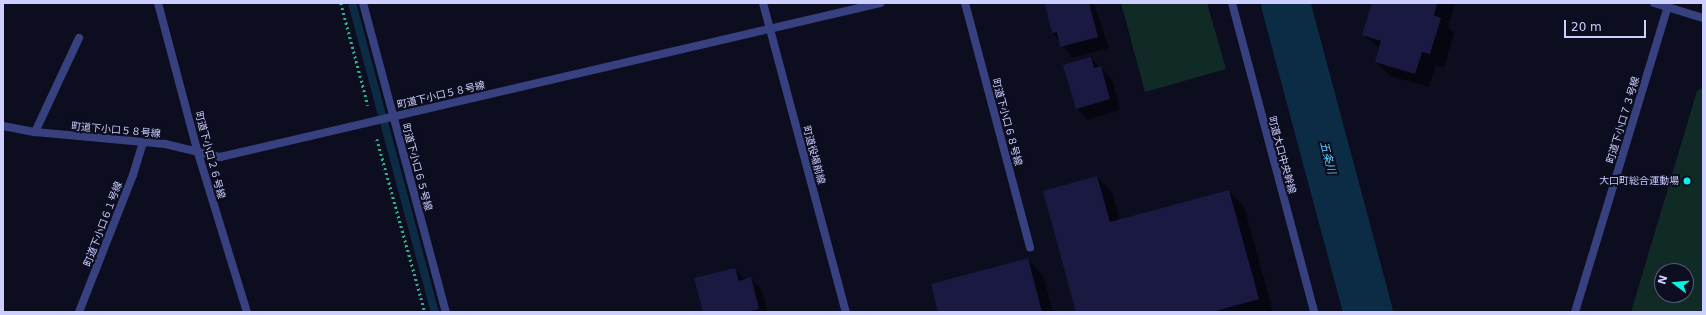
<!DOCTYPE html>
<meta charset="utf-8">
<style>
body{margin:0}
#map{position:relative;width:1706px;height:315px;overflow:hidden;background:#0d0d20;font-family:"DejaVu Sans","Noto Sans JP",sans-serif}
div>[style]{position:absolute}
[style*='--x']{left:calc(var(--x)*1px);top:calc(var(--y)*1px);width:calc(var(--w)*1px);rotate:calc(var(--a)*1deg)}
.green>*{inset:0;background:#102a25}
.shadow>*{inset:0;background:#0007}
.stream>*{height:8px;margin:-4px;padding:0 4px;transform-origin:4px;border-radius:4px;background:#0c2c45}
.river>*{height:49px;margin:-24.5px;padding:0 24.5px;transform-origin:24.5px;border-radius:24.5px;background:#0c2c45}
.building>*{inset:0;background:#1a1941}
.path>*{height:2.5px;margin-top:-1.25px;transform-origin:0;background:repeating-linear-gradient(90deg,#2eb293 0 2px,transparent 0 5px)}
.service>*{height:8px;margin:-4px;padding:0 4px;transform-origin:4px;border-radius:4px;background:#38417f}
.minor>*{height:8px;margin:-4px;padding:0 4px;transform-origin:4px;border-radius:4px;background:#38417f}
.tertiary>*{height:8px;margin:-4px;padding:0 4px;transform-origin:4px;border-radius:4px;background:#38417f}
.dots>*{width:11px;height:11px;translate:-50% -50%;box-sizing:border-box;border:2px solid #0d0d20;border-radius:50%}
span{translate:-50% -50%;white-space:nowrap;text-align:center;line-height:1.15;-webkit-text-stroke:4px #0d0d20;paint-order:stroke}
.street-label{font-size:10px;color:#cccfff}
.poi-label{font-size:10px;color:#cccfff}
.right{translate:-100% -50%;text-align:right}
.water-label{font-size:11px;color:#5acfff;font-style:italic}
.frame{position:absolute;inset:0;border:4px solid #cccfff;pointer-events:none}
.north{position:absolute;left:1654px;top:263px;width:40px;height:40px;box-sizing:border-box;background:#0d0d20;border:1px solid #595b79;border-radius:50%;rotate:286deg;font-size:11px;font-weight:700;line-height:16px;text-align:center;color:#cccfff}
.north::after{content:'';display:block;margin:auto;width:14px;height:18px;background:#00f7e5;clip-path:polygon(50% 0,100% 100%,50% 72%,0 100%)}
.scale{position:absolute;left:1564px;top:20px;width:82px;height:18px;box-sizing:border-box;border:2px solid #cccfff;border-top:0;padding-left:5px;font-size:12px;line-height:14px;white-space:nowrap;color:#cccfff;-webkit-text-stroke:3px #0d0d20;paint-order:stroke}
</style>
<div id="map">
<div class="green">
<i style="clip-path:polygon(1121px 3px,1207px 3px,1226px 69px,1145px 92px)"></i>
<i style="clip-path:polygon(evenodd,1703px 88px,1703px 312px,1631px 312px,1697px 91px,1703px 88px,1662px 271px,1686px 271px,1686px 295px,1662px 295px,1662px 271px)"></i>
</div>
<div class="shadow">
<i style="clip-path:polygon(1055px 3px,1094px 3px,1109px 48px,1072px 58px,1053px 33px,1046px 5px)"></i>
<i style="clip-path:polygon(1373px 3px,1455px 3px,1448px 27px,1454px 33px,1444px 68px,1436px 65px,1429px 87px,1390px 76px,1376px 62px,1380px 49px,1364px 35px)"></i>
<i style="clip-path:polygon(1699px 3px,1703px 3px,1703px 8px,1699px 4px)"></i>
<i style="clip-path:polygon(1091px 58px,1112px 79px,1120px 110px,1088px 120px,1076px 108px)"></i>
<i style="clip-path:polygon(1097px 177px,1112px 192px,1120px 221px,1229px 191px,1244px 206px,1273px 312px,1077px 312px)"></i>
<i style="clip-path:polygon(1027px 259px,1043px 275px,1053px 312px,939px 312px)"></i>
<i style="clip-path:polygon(735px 269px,746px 280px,751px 278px,762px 290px,768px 312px,704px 312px)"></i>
</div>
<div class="stream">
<i style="--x:352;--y:3;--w:320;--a:75"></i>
</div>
<div class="river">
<i style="--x:1285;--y:3;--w:320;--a:75"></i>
</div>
<div class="building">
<i style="clip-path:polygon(1051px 3px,1089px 3px,1098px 37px,1060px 47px,1057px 32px,1052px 33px,1045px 5px)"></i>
<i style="clip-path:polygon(1372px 3px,1437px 3px,1434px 15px,1441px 18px,1430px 54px,1422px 52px,1415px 74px,1375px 62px,1381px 41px,1362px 35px)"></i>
<i style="clip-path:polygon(1091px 57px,1094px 68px,1101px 66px,1110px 99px,1076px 109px,1063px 65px)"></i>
<i style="clip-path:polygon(1097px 176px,1110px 222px,1229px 190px,1259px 299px,1212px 312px,1076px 312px,1043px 191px)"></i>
<i style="clip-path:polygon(1028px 258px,1042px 312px,938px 312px,931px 284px)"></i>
<i style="clip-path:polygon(735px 268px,739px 281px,751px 277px,759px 309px,746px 312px,703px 312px,694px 278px)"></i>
</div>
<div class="path">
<i style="--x:341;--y:3;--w:106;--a:75.2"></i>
<i style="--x:377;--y:139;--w:180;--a:74.5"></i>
</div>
<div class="service">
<i style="--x:35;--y:132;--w:104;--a:-64.9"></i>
</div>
<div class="minor">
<i style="--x:158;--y:3;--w:155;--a:75.1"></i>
<i style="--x:198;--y:153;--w:166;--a:72.9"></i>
<i style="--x:363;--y:3;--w:320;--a:75"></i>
<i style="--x:965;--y:3;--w:253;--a:75.1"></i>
<i style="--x:1654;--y:3;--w:51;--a:17"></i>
<i style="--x:3;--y:126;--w:33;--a:11"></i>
<i style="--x:35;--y:132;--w:131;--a:5.3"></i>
<i style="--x:165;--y:144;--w:57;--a:13.3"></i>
<i style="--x:220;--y:157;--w:678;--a:-13.13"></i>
<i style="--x:79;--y:312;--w:147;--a:-68.5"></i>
<i style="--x:133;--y:175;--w:34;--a:-73"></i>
<i style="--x:1575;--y:312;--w:323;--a:-73.1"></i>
</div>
<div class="tertiary">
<i style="--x:763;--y:3;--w:320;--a:75"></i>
<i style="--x:1232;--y:3;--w:320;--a:75.1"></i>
</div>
<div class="dots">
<i style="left:1687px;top:181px;background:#00f7e5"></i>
</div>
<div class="street-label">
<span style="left:441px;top:95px;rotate:-13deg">町道下小口５８号線</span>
<span style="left:1623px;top:120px;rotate:-73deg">町道下小口７３号線</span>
<span style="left:1007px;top:122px;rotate:75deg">町道下小口６８号線</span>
<span style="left:116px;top:130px;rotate:5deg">町道下小口５８号線</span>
<span style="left:210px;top:155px;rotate:75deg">町道下小口２６号線</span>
<span style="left:814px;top:155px;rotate:75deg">町道役場前線</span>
<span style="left:1282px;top:155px;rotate:75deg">町道大口中央幹線</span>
<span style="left:417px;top:167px;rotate:75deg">町道下小口６５号線</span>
<span style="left:103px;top:224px;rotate:-69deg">町道下小口６１号線</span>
</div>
<div class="poi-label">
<span class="right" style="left:1679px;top:181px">大口町総合運動場</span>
</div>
<div class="water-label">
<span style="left:1327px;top:158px;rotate:75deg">五条川</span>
</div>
<div class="frame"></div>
<div class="north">N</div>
<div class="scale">20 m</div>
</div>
